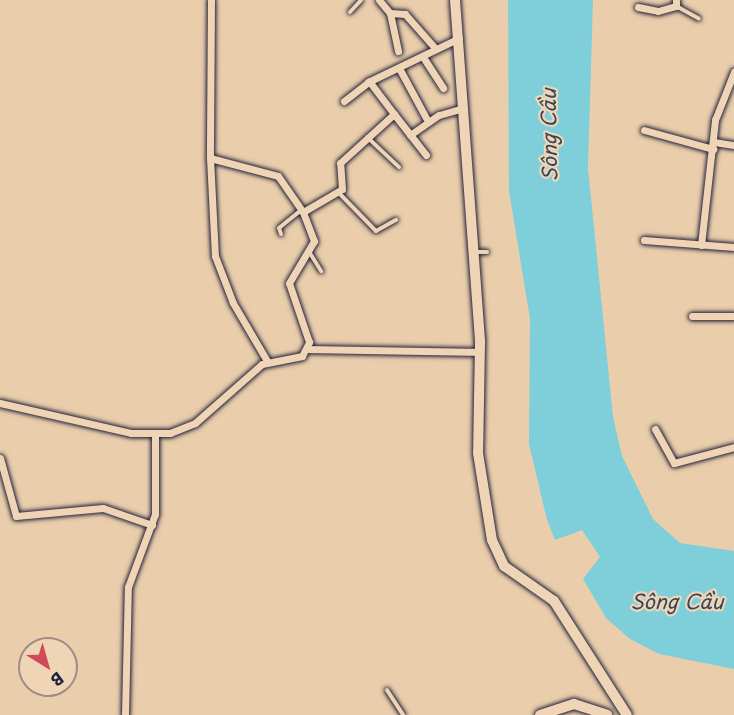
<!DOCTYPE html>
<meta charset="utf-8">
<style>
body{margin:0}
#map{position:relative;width:734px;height:715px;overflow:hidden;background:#eaceab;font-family:"Playpen Sans",sans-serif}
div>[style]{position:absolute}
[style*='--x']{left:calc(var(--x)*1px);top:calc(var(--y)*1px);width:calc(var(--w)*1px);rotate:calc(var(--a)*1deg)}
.water>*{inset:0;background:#7ecfd9}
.roads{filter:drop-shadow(0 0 2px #22223b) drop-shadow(0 0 2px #22223b)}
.lane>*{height:4px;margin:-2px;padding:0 2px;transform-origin:2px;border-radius:2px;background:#efd5b6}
.street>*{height:7px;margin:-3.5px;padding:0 3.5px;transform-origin:3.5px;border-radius:3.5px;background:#efd5b6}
.secondary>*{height:10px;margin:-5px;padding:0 5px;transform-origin:5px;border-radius:5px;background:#efd5b6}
span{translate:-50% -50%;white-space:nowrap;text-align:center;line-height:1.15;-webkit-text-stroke:4.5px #efd5b6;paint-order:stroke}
.water-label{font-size:20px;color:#34455b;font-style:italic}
.north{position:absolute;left:18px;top:637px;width:60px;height:60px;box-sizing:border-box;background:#efd5b6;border:2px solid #9d8d85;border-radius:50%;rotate:143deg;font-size:16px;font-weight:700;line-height:24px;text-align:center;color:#22223b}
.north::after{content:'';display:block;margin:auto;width:21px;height:27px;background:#d1495b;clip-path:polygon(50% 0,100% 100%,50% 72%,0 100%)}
</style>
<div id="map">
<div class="water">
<i style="clip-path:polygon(508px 0,593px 0,588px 168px,613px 417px,622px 456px,653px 519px,680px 543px,734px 551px,734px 669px,659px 654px,630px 639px,606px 618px,583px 579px,600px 557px,582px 530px,555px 540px,547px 520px,529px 444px,530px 319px,509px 191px)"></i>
</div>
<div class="roads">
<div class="lane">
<i style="--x:676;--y:6;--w:26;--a:29"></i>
<i style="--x:350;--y:12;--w:16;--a:-47"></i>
<i style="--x:367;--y:137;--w:44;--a:43.2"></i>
<i style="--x:339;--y:193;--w:53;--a:45.8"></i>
<i style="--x:376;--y:231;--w:23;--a:-29"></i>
<i style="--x:281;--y:234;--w:6;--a:-108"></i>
<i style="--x:279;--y:228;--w:28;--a:-39"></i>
<i style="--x:308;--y:250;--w:25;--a:58"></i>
<i style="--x:476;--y:252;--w:11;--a:0"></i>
<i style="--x:387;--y:690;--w:30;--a:57"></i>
</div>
<div class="street">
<i style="--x:211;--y:0;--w:158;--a:90.4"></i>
<i style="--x:210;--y:158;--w:70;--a:14.8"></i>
<i style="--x:278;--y:176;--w:44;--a:55.2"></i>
<i style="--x:303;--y:212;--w:45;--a:-30.5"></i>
<i style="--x:342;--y:189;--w:26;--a:-94"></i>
<i style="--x:340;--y:163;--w:73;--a:-42.2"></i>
<i style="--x:394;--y:114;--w:41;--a:-127.1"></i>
<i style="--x:379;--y:0;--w:17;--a:50"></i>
<i style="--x:390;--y:13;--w:15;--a:4"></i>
<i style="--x:405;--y:14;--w:45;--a:48.6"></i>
<i style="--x:638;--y:7;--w:20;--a:11"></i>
<i style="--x:658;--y:11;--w:19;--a:-16"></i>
<i style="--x:676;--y:6;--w:6;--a:-90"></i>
<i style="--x:390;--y:13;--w:39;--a:78"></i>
<i style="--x:423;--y:57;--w:37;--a:57"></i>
<i style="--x:399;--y:68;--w:57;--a:61.6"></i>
<i style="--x:344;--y:101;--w:31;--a:-38"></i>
<i style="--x:368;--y:82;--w:101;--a:-25.8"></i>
<i style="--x:394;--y:114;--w:52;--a:52"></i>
<i style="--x:644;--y:130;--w:72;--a:15.4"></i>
<i style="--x:410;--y:135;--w:35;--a:-35"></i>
<i style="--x:439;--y:115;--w:26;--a:-16"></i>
<i style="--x:714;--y:142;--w:20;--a:9"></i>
<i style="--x:210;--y:158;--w:98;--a:87.1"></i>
<i style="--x:215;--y:256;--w:50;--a:69"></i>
<i style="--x:233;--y:303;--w:67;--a:59.6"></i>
<i style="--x:644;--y:240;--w:90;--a:4.4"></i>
<i style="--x:701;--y:245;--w:126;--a:-83.6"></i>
<i style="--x:715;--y:120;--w:52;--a:-68.4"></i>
<i style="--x:692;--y:316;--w:42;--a:0"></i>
<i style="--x:309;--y:349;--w:171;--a:1"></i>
<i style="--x:0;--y:403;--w:134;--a:12.9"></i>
<i style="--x:131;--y:433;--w:39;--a:0"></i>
<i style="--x:170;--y:433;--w:27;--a:-22"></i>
<i style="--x:195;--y:423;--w:89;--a:-41.4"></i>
<i style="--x:262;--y:364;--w:41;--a:-11.3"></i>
<i style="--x:302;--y:356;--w:16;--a:-63"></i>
<i style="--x:309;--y:342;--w:62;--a:-108.7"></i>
<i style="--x:289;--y:283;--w:49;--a:-59.2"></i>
<i style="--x:314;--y:241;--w:31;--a:-111"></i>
<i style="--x:655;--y:429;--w:39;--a:61"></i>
<i style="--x:674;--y:463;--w:62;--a:-14.9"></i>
<i style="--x:0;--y:458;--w:60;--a:74.6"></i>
<i style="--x:16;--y:516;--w:87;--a:-5.3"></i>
<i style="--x:103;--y:508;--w:52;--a:19.1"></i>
<i style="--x:125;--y:715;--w:128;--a:-88.7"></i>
<i style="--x:128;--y:587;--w:78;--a:-69.7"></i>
<i style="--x:155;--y:514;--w:79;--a:-90"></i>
</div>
<div class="secondary">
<i style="--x:455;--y:0;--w:344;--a:85.8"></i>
<i style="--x:480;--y:343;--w:110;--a:91"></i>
<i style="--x:478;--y:453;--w:88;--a:80.9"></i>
<i style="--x:492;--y:540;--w:29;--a:65"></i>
<i style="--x:504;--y:566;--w:61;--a:35"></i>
<i style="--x:554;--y:601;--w:135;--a:57.4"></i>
<i style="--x:540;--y:715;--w:36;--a:-18"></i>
<i style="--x:574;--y:704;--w:35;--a:18"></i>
</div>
</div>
<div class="water-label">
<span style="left:549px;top:135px;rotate:-91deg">Sông Cầu</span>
<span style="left:677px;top:601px">Sông Cầu</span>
</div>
<div class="north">B</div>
</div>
